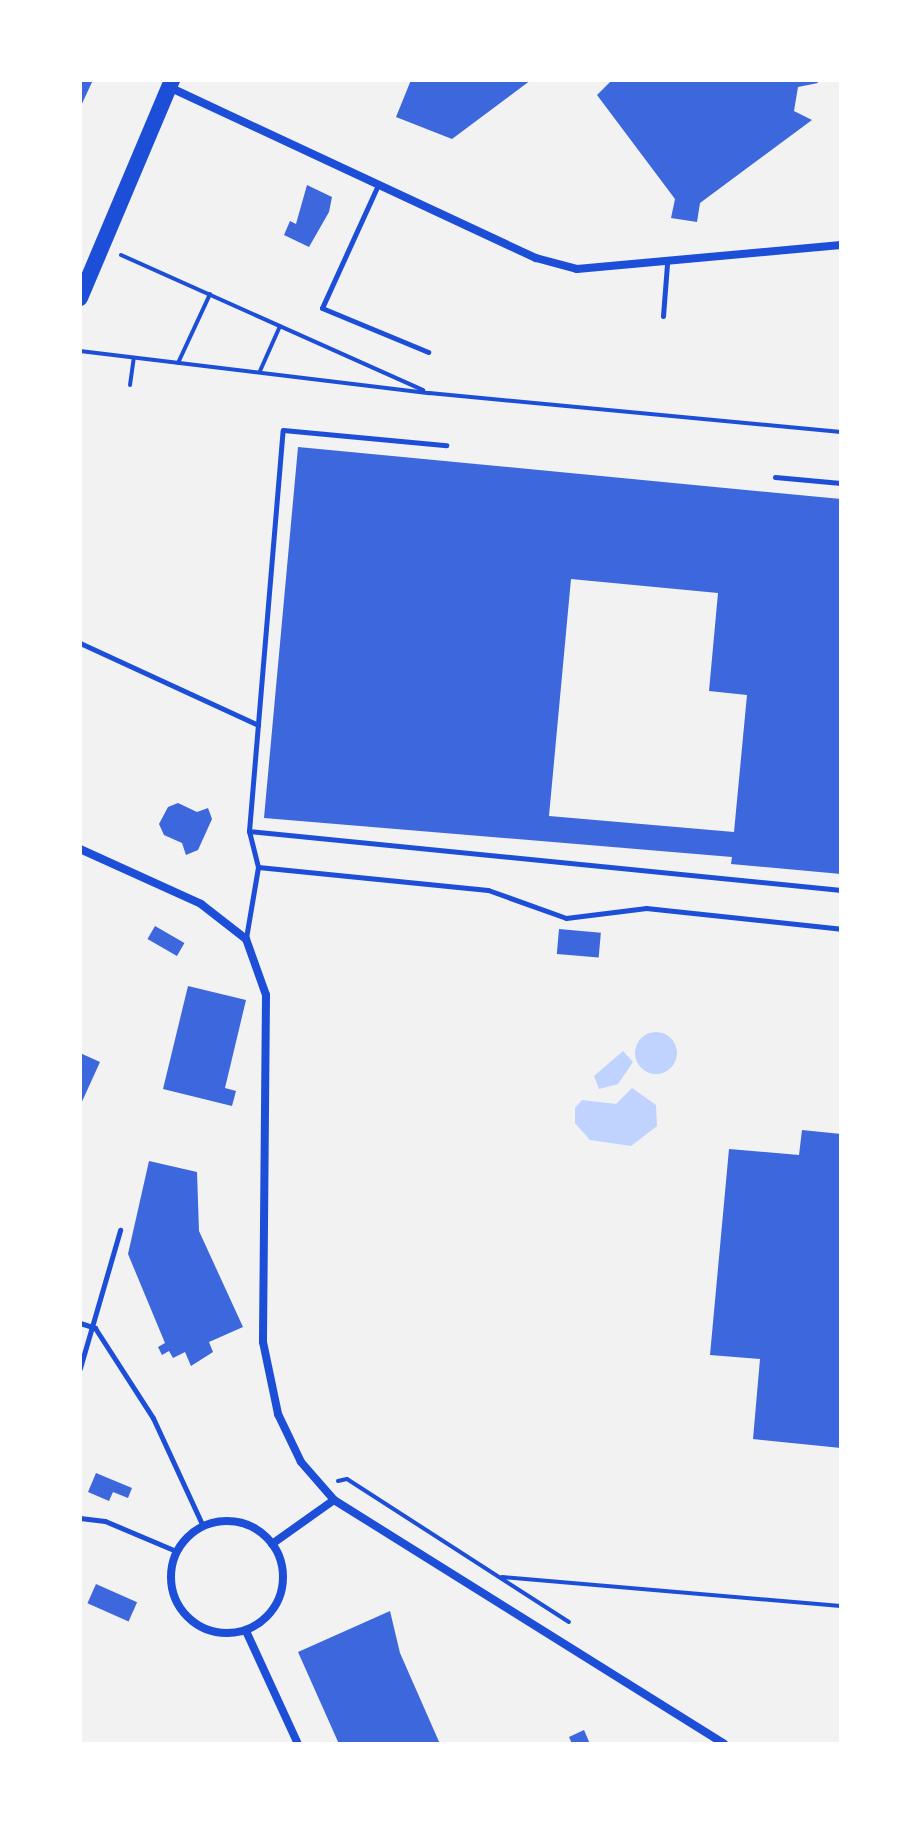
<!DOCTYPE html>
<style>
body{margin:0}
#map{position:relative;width:921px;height:1824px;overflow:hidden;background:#f2f2f2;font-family:"Titillium Web",sans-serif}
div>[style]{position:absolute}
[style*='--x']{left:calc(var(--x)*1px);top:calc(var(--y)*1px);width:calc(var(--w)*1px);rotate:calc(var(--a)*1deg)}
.water>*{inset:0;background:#bfd3fe}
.round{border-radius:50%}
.building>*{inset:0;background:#3d67dc;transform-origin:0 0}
.path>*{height:4px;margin:-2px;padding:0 2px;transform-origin:2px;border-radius:2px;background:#1d4ed8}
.service>*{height:5px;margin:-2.5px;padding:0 2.5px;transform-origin:2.5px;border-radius:2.5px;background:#1d4ed8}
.minor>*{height:8px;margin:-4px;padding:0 4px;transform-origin:4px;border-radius:4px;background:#1d4ed8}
.minor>.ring{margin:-4px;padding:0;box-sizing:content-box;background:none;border:8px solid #1d4ed8;border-radius:50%}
.secondary>*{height:16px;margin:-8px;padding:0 8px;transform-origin:8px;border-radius:8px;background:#1d4ed8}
span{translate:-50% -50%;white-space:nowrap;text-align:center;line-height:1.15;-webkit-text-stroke:6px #fff;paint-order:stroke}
.frame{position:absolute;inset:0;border:82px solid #fff;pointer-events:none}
</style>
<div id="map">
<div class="water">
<i class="round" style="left:635px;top:1032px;width:42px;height:42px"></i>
<i style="clip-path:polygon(623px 1051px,633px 1062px,618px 1084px,599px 1089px,594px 1076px)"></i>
<i style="clip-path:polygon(632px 1088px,656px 1105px,657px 1126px,631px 1146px,590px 1140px,575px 1123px,575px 1108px,582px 1100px,616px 1104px)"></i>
</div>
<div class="building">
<i style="clip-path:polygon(80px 80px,93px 80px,80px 108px)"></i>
<i style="clip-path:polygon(411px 80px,458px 82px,531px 80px,452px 139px,396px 117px)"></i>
<i style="clip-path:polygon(612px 80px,816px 80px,818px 83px,798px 87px,794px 111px,812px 120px,700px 203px,697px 222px,671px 218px,675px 199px,597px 95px)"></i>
<i style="clip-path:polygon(307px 185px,332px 197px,329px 212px,309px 247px,284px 235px,290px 221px,296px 224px)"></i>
<i style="clip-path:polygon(evenodd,298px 447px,841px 499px,841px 874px,731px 864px,732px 857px,264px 818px,298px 447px,571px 579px,718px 593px,709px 691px,747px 695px,734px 832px,549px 816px,571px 579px)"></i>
<i style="clip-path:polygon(178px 803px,197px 812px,208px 808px,212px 819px,198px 850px,186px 855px,182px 843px,164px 835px,159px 824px,168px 807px)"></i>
<i style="left:155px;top:926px;width:34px;height:15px;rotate:30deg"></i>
<i style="left:559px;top:929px;width:42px;height:25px;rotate:5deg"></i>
<i style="clip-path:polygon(188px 986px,246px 1000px,225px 1088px,236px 1091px,232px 1106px,163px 1089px)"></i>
<i style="clip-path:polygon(80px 1053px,100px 1062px,80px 1106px)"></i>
<i style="clip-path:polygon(802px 1130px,841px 1134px,841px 1448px,753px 1439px,760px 1359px,710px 1355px,729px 1149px,799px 1155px)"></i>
<i style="clip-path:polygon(149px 1161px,197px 1172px,199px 1231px,243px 1327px,209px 1342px,213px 1352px,191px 1366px,185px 1352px,173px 1358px,169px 1351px,162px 1355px,158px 1347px,165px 1343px,128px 1254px)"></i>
<i style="clip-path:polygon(96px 1473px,132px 1488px,128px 1498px,113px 1492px,109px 1501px,88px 1492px)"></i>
<i style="left:96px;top:1584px;width:45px;height:21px;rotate:24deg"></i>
<i style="clip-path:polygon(390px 1611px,400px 1653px,440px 1744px,339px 1744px,298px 1652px)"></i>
<i style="clip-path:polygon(584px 1730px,590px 1744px,572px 1744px,569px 1737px)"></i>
</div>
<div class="path">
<i style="--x:121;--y:255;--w:331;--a:24.1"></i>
<i style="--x:80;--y:351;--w:352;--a:6.9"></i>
<i style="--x:429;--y:393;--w:414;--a:5.4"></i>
<i style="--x:178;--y:363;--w:76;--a:-65.1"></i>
<i style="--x:260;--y:371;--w:49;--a:-66"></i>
<i style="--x:130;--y:385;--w:27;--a:-82"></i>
<i style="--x:338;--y:1481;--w:9;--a:-13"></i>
<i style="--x:347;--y:1479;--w:264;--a:32.8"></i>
<i style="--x:502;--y:1577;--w:340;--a:4.9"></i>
</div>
<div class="service">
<i style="--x:378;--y:185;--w:135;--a:114.5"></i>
<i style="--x:322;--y:308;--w:115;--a:22.5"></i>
<i style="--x:663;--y:316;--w:52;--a:-85.6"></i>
<i style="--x:775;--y:477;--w:66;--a:5.2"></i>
<i style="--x:80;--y:643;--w:196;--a:24.7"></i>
<i style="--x:249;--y:831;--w:595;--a:5.69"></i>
<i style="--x:258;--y:867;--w:231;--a:5.7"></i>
<i style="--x:488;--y:890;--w:83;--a:19.7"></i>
<i style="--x:566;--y:918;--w:81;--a:-7.1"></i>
<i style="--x:646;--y:908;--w:196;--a:6.1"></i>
<i style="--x:246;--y:938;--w:72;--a:-80.4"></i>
<i style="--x:258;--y:867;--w:37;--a:-104"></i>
<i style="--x:249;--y:831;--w:402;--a:-85.2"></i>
<i style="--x:283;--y:430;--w:164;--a:5.3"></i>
<i style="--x:80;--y:1323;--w:16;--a:18"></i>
<i style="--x:95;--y:1328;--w:107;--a:57.2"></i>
<i style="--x:153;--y:1418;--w:119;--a:65.2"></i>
<i style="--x:80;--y:1368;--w:144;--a:-73.8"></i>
<i style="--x:80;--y:1518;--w:25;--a:7"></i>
<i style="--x:105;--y:1521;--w:77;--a:22.9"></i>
</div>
<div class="minor">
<i style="--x:169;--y:87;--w:405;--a:25"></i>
<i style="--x:536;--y:258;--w:42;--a:15"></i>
<i style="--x:577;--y:269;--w:265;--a:-5.2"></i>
<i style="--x:80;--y:849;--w:133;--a:24.4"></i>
<i style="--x:201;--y:904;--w:57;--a:37.9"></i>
<i style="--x:246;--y:939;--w:59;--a:70.3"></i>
<i style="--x:266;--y:995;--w:347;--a:90.5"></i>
<i style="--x:263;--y:1342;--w:74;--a:78.2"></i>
<i style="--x:278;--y:1414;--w:53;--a:64.4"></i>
<i style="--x:301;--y:1462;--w:50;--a:49"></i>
<i style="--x:334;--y:1500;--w:460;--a:32"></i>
<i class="ring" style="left:171px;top:1521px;width:104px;height:104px"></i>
<i style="--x:272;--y:1544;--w:76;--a:-35.4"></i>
<i style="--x:246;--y:1631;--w:124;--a:65.3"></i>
</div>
<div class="secondary">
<i style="--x:80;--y:298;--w:237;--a:-67.1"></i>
</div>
<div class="frame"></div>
</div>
